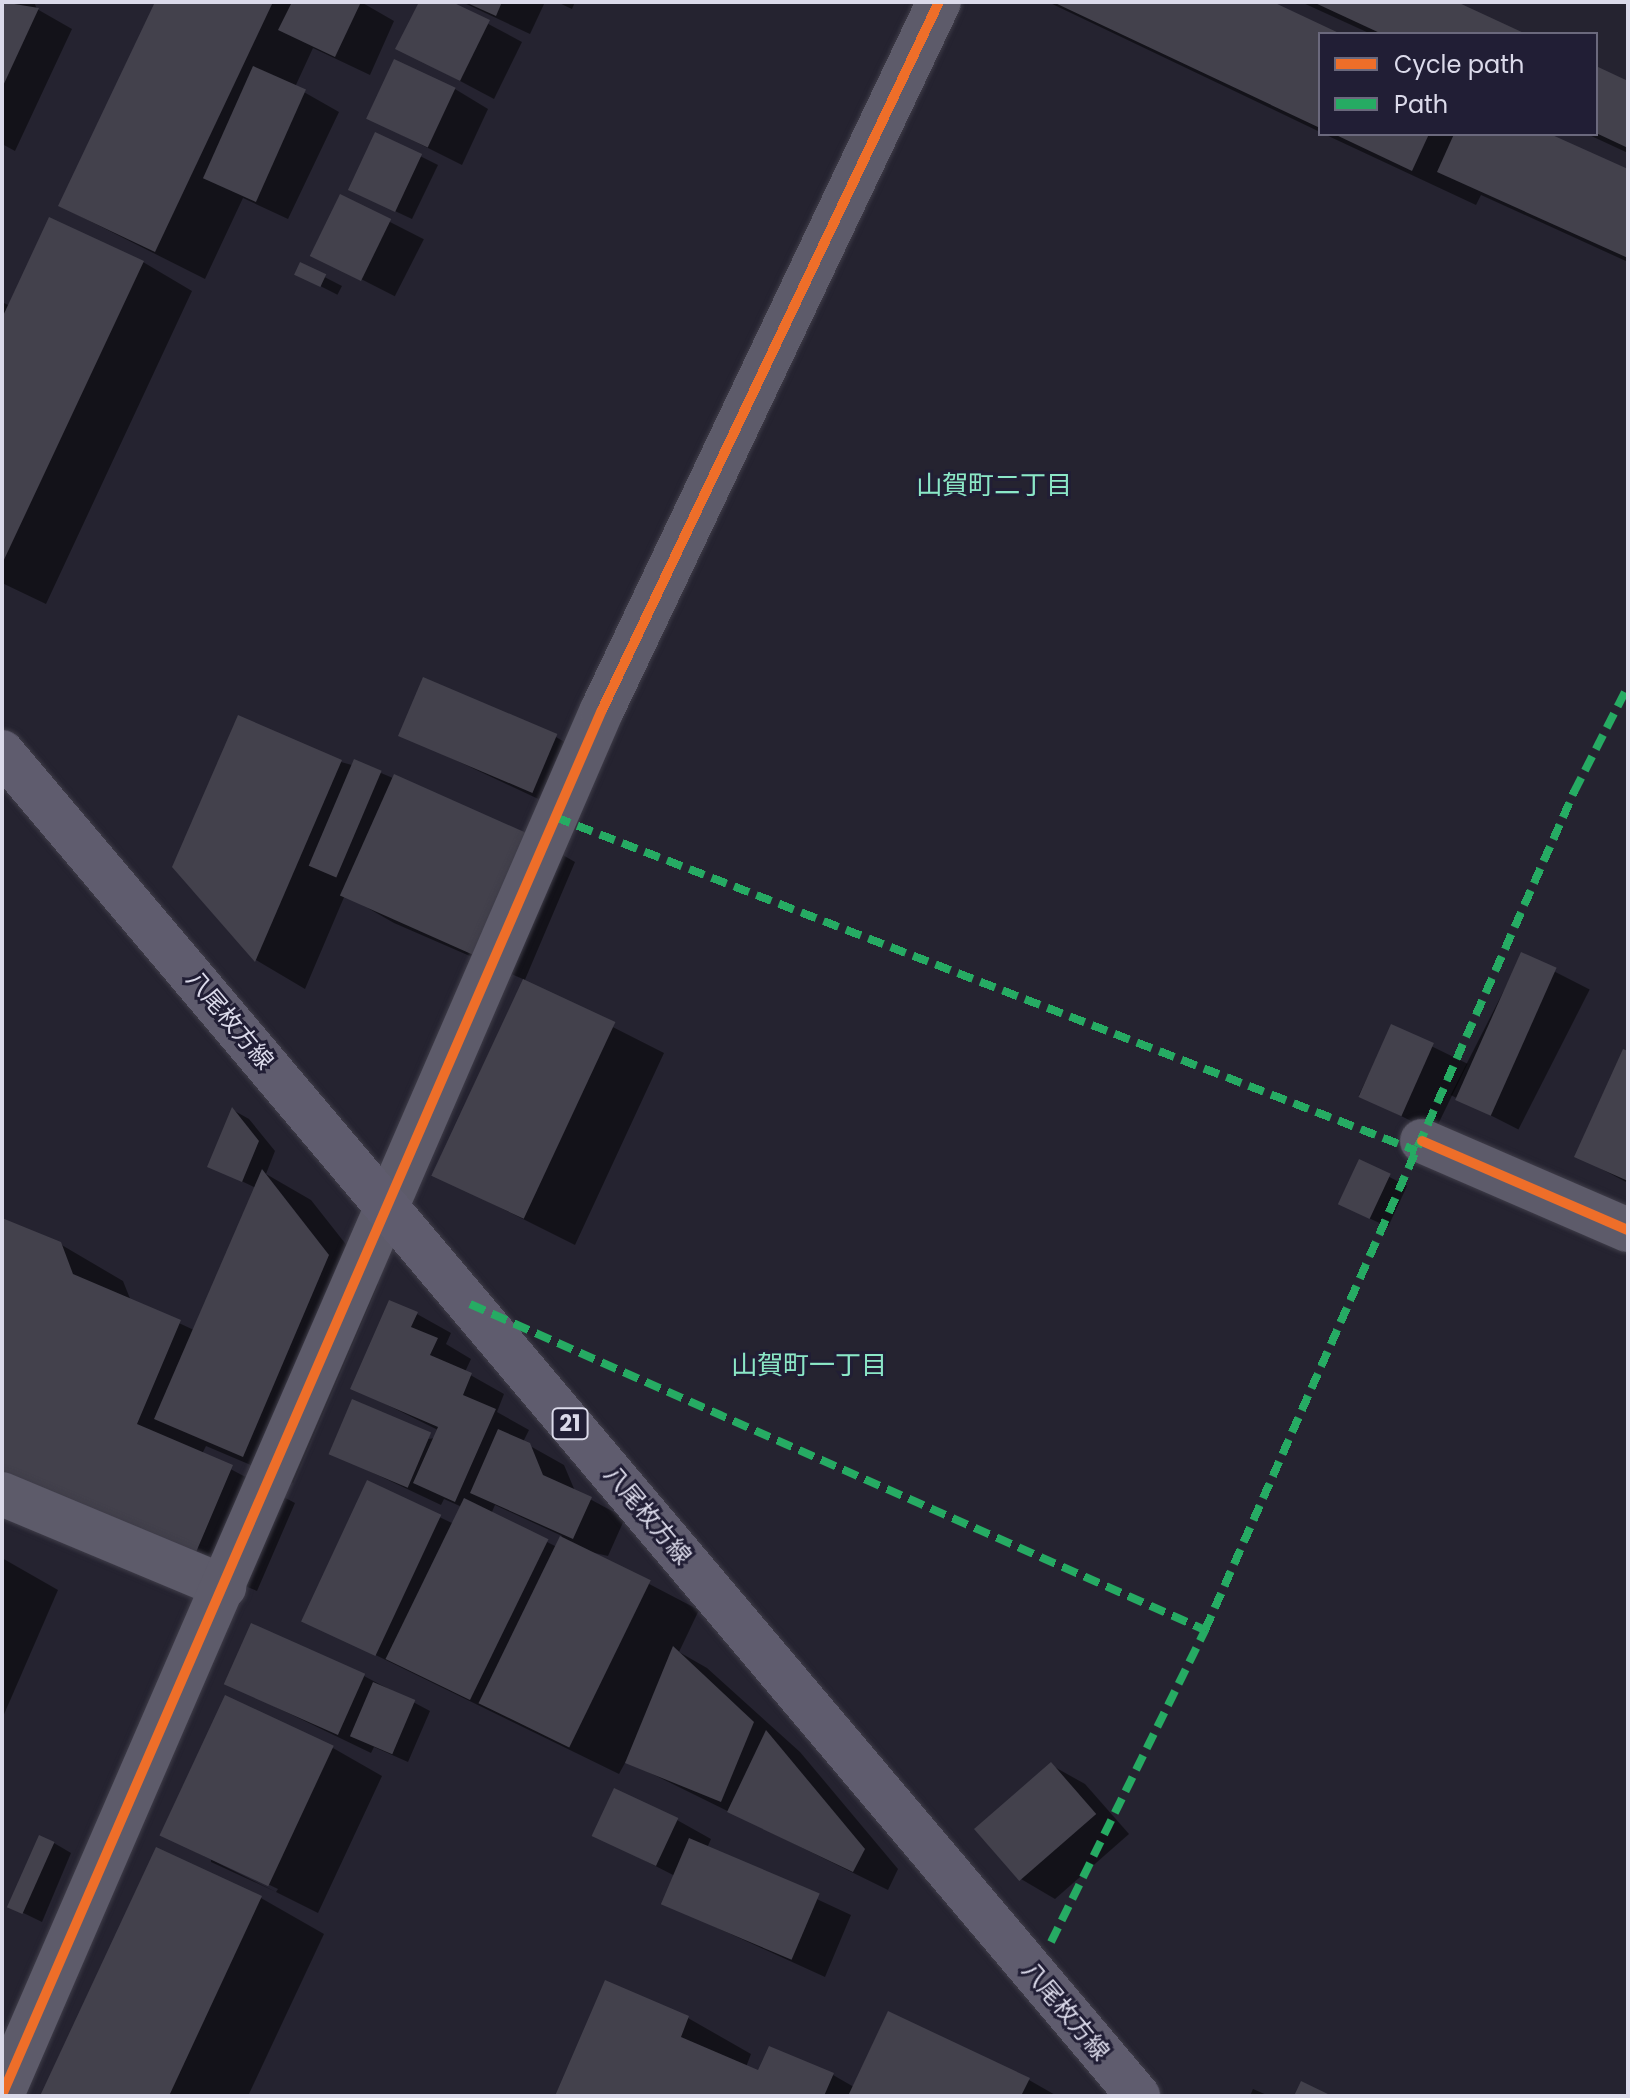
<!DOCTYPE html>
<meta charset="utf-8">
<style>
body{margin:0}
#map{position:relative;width:1630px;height:2098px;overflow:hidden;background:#252330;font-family:Poppins,"Noto Sans JP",sans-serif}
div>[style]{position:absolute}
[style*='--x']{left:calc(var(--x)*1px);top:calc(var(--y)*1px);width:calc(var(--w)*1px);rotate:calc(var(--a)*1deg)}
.shadow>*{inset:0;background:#0007;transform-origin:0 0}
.building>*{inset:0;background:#43414c;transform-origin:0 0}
.roads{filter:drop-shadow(0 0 2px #3f3d49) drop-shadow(0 0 2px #3f3d49)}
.minor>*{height:44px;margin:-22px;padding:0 22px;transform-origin:22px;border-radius:22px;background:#5d5b6a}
.primary>*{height:44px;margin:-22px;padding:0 22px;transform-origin:22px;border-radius:22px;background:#5f5c6e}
.quiet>*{height:8px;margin-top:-4px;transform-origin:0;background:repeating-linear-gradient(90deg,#26ab63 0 16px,transparent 0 24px)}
.cycleway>*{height:10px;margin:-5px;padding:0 5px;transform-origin:5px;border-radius:5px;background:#ee6e29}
span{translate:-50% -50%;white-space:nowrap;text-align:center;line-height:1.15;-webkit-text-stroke:6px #211e35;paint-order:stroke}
.shield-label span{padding:2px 6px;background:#211e35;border:2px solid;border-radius:6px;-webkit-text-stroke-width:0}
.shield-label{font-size:22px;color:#dbdaea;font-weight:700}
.street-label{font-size:24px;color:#dbdaea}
.neighbourhood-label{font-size:26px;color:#8be7c7}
.frame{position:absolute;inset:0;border:4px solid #dbdaea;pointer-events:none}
.legend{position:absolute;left:1318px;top:32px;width:280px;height:104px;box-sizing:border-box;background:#211e35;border:2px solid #6b697d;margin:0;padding:10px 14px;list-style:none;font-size:24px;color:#dbdaea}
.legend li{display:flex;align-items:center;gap:16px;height:40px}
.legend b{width:40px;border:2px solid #6b697d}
</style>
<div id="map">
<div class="shadow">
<i style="clip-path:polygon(2px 2px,34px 2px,37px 9px,72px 29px,15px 151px,2px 144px)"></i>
<i style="clip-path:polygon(157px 2px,361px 2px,394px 21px,370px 75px,313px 48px,295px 87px,339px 112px,288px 219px,243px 198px,205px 279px,60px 206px)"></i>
<i style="clip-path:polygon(421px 2px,447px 2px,522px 42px,494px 99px,398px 48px)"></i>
<i style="clip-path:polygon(462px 2px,545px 2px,530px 34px)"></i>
<i style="clip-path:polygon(557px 2px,575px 2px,572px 9px)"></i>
<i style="clip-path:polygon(1048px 2px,1268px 2px,1336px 34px,1320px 34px,1320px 132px)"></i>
<i style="clip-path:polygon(1301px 2px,1452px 2px,1522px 34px,1371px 34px)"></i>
<i style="clip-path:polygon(1596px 68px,1628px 83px,1628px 153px,1587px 134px,1596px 134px)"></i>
<i style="clip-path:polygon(455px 89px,488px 109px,462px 165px,368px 118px)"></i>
<i style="clip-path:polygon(376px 134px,438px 165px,412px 219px,367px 198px)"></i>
<i style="clip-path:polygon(1324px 134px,1545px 134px,1628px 171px,1628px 262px,1481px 195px,1476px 205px)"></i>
<i style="left:341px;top:197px;width:93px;height:64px;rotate:27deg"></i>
<i style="clip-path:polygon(143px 262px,192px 291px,46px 604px,2px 583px,2px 302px,10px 306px)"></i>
<i style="left:301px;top:265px;width:46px;height:10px;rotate:27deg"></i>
<i style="clip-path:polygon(400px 734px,556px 737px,590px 757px,566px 812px)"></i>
<i style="clip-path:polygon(341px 762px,381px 773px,526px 834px,575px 862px,524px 982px,664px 1053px,575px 1245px,435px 1175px,525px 980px,394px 923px,345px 895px,305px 989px,256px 960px,174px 867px)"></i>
<i style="left:1522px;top:955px;width:76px;height:157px;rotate:27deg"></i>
<i style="left:1392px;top:1027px;width:84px;height:76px;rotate:26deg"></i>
<i style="clip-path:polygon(1628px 1053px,1628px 1183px,1577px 1156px)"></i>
<i style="clip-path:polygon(233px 1110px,249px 1119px,275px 1151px,266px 1174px,311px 1200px,378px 1285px,293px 1483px,206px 1446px,202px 1454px,295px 1503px,257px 1591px,2px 1485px,2px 1220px,60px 1244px,123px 1281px,131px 1301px,194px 1330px,256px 1188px,210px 1166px)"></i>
<i style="clip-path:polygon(1360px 1162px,1407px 1186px,1388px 1227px,1358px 1213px)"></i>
<i style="clip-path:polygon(evenodd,417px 1314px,451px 1333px,446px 1344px,471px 1359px,465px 1372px,504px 1394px,497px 1412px,529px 1430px,523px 1442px,564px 1465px,575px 1491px,625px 1518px,608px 1556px,586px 1551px,699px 1610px,679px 1652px,707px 1668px,800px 1752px,898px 1869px,888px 1890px,626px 1761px,619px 1774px,304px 1620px,368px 1483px,454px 1524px,462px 1507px,444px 1499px,441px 1505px,331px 1453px,435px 1438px,438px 1430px,353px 1388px,417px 1314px,495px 1505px,562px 1536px,557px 1547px,491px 1514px,495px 1505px)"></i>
<i style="clip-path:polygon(2px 1558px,58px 1590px,2px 1719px)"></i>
<i style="clip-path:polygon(364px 1676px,430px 1711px,408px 1762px,374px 1747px,371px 1753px,226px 1683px)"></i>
<i style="clip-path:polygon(evenodd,333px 1748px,382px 1776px,318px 1913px,162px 1835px,333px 1748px,211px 1857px,278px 1889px,276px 1892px,211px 1862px,211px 1857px)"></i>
<i style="clip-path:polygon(1051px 1765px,1085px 1784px,1129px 1834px,1055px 1899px,1021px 1879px)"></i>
<i style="clip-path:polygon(677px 1820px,711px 1839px,707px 1848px,851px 1915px,825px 1977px,663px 1903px,675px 1876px,595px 1835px)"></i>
<i style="clip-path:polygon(54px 1843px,71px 1853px,42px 1922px,11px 1907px)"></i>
<i style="clip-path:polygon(261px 1898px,324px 1934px,248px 2096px,42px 2096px)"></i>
<i style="clip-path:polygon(606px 1983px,688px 2018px,751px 2054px,746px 2067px,759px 2072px,833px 2075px,854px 2087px,1029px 2080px,1057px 2096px,557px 2096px)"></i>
<i style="clip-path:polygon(1253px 2089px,1269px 2096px,1250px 2096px)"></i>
</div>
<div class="building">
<i style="clip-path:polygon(2px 2px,39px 8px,2px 88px)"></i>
<i style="clip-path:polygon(155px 2px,273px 2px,155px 252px,58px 206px)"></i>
<i style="clip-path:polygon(292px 2px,361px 2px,335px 57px,278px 30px)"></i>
<i style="clip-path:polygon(419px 2px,452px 2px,490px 20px,460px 81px,395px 49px)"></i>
<i style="clip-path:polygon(465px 2px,502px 2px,496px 16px)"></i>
<i style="clip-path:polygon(1053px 2px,1273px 2px,1341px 34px,1320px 34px,1320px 128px)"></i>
<i style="clip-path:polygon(1313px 2px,1457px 2px,1526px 34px,1382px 34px)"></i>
<i style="left:394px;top:59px;width:68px;height:66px;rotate:25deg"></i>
<i style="left:253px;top:66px;width:58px;height:123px;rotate:24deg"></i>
<i style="clip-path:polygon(1596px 66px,1628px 81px,1628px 148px,1596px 133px)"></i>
<i style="left:375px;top:132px;width:52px;height:64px;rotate:25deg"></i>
<i style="clip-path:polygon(1334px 134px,1429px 134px,1412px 171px)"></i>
<i style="clip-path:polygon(1454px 134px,1550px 134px,1628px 169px,1628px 258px,1437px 172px)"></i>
<i style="left:340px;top:194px;width:57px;height:69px;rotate:26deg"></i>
<i style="clip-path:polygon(49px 217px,144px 261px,2px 564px,2px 318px)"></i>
<i style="left:300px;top:262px;width:29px;height:14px;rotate:25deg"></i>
<i style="left:423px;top:677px;width:146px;height:64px;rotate:23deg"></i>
<i style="clip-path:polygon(238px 715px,342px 760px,255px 962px,172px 867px)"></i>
<i style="left:354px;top:759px;width:30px;height:116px;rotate:23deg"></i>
<i style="left:394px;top:774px;width:145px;height:133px;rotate:24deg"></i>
<i style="left:1521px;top:952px;width:39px;height:162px;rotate:24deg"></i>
<i style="left:523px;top:979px;width:102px;height:217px;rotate:25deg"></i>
<i style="left:1391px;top:1024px;width:47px;height:80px;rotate:24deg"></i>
<i style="clip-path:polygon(1623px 1049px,1628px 1051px,1628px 1181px,1574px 1157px)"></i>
<i style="clip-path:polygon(232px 1107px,259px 1141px,242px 1182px,207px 1167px)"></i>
<i style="left:1359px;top:1159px;width:35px;height:50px;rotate:25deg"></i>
<i style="clip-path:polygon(262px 1169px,329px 1255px,243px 1457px,154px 1419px)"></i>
<i style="clip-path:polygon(2px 1218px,61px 1242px,73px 1274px,181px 1320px,137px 1424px,233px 1465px,194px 1557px,2px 1477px)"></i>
<i style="clip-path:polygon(389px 1300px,418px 1312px,411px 1327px,438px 1338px,430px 1355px,472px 1373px,463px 1395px,496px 1409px,455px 1502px,413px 1483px,438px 1427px,350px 1389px)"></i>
<i style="left:352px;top:1399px;width:86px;height:60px;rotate:23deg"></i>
<i style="clip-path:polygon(498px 1429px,530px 1443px,543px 1475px,592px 1497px,573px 1539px,470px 1493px)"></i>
<i style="left:367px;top:1480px;width:82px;height:156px;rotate:25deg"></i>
<i style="left:464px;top:1498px;width:94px;height:179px;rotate:26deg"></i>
<i style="left:560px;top:1536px;width:101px;height:186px;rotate:26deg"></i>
<i style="left:251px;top:1623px;width:125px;height:67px;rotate:24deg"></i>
<i style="clip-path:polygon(673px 1646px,754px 1722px,721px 1802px,625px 1763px)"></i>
<i style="left:373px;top:1682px;width:46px;height:59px;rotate:23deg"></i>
<i style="left:225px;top:1695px;width:120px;height:155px;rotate:25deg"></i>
<i style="clip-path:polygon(766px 1730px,865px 1849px,853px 1872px,727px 1812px)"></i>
<i style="left:1051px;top:1762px;width:69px;height:102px;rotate:49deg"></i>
<i style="left:614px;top:1788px;width:71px;height:53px;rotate:25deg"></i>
<i style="left:39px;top:1835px;width:17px;height:79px;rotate:24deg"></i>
<i style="left:689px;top:1838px;width:142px;height:72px;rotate:23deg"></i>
<i style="clip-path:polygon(156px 1847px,262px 1896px,169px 2096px,40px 2096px)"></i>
<i style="clip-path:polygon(605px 1980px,689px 2016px,681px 2037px,758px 2070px,769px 2046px,834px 2073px,824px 2096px,555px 2096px)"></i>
<i style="clip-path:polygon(888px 2011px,1030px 2078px,1021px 2096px,848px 2096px)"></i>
<i style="clip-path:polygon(1301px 2081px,1332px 2096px,1294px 2096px)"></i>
</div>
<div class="roads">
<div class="minor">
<i style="--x:1422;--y:1141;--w:224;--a:23.4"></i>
<i style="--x:2;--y:1494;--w:241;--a:22.7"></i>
<i style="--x:2;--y:2095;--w:1509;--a:-66.58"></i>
<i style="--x:602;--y:710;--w:784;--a:-64.55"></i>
</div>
<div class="primary">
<i style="--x:2;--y:752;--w:1760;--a:49.79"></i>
</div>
</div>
<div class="quiet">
<i style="--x:555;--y:817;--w:924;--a:21.18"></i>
<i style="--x:470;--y:1304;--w:804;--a:23.92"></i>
<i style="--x:1051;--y:1942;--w:348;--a:-63.7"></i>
<i style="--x:1205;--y:1630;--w:916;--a:-66.23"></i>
<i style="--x:1574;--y:792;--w:119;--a:-63"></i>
</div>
<div class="cycleway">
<i style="--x:1422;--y:1141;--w:224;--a:23.4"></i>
<i style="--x:2;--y:2095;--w:1509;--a:-66.58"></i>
<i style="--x:602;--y:710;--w:784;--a:-64.55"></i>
</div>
<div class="shield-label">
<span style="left:570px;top:1424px">21</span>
</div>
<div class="street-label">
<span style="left:230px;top:1020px;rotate:50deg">八尾枚方線</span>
<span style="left:648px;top:1515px;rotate:50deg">八尾枚方線</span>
<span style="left:1066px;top:2011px;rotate:50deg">八尾枚方線</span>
</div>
<div class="neighbourhood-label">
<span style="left:994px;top:486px">山賀町二丁目</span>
<span style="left:809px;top:1366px">山賀町一丁目</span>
</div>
<div class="frame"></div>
<ul class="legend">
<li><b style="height:10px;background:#ee6e29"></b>Cycle path</li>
<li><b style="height:10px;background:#26ab63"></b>Path</li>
</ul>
</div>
